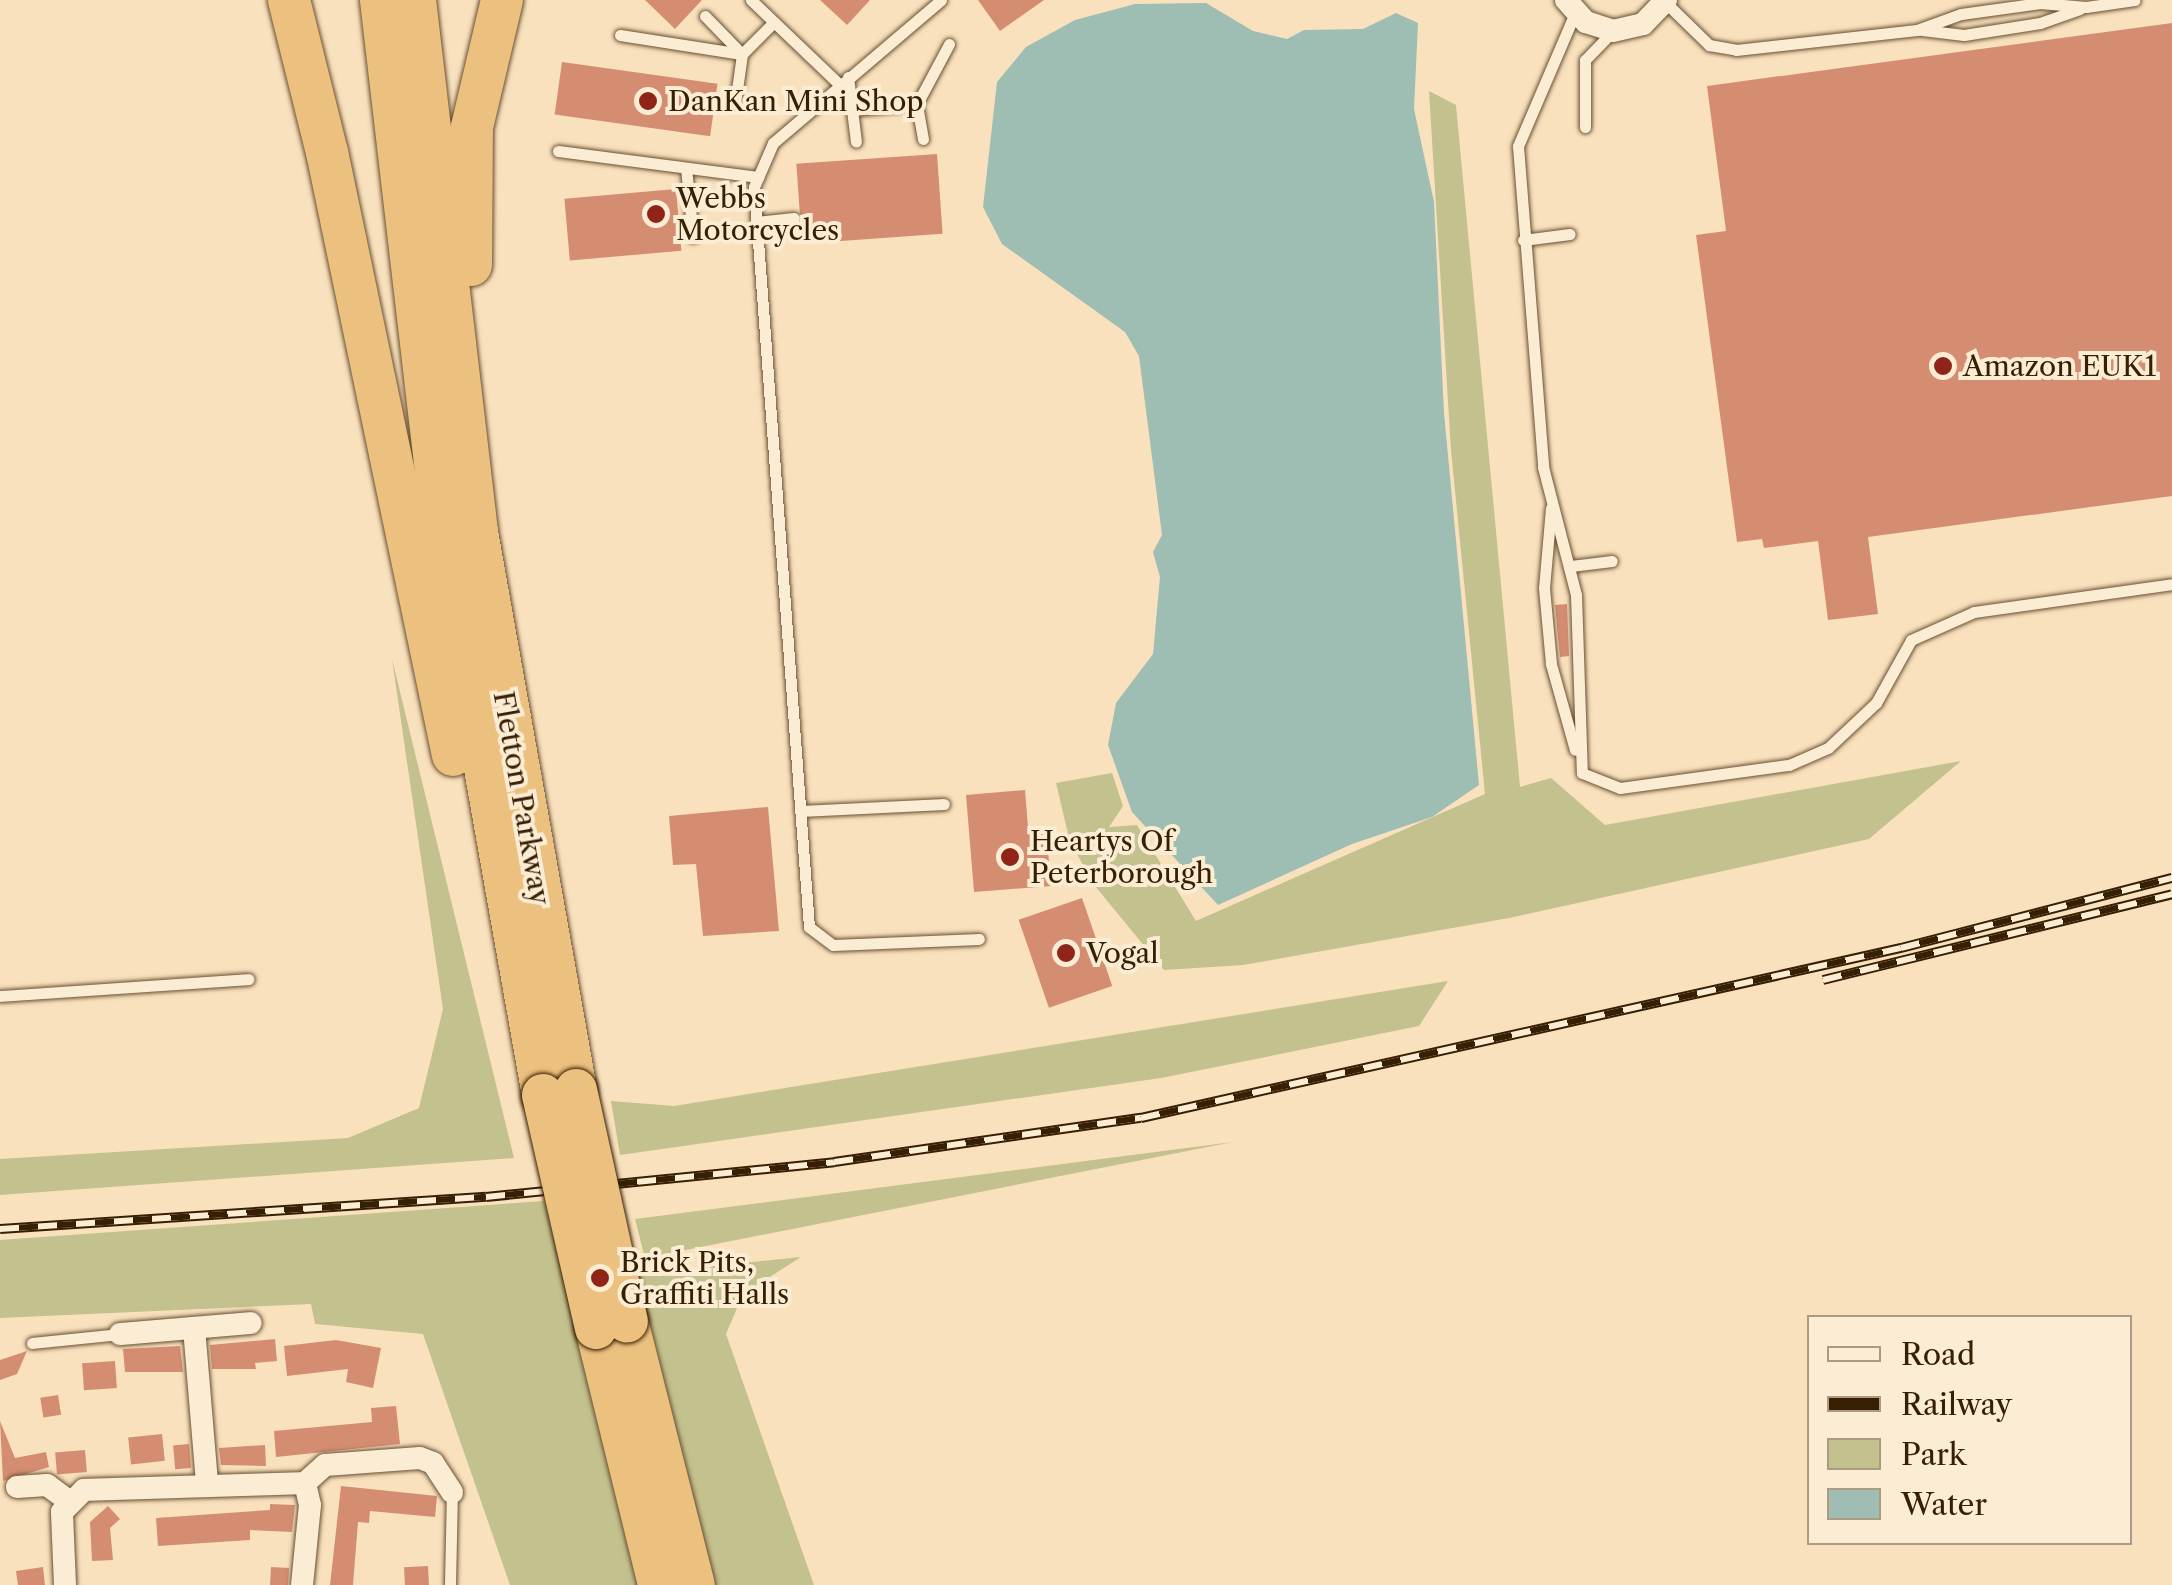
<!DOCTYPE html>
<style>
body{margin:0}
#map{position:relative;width:2172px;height:1585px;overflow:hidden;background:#f9e1bd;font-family:"Libre Caslon Text",serif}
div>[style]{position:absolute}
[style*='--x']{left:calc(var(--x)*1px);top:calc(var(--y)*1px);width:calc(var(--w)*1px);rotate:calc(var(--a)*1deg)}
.green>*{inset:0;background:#c3c18d}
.water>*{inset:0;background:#9ebdb3}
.building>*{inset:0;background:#d58d72;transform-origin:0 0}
.roads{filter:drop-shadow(0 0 2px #685032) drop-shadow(0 0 2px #685032)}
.lane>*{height:11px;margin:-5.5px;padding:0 5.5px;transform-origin:5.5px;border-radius:5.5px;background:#fbecd4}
.street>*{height:22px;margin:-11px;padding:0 11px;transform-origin:11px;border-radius:11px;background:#fbecd4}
.highway>*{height:42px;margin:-21px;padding:0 21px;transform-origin:21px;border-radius:21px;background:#ecc07e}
.rail>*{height:10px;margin-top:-5px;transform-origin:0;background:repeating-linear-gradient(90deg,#fbecd4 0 19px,#371f03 0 38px);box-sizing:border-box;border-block:2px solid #371f03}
.bridges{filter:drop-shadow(0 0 2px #371f03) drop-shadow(0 0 2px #371f03)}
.highway-bridge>*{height:42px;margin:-21px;padding:0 21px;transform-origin:21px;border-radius:21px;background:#ecc07e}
.dots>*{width:28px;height:28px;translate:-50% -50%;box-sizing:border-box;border:5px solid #fbecd4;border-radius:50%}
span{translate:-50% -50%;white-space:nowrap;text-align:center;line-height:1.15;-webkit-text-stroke:8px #fbecd4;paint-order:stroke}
.poi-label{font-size:28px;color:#371f03}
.left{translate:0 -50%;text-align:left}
.street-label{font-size:28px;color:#371f03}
.legend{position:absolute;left:1807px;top:1315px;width:325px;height:230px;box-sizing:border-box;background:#fbecd4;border:2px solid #ad9a80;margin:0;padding:12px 18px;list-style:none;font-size:30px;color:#371f03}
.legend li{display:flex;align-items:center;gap:20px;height:50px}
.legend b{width:50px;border:2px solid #ad9a80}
</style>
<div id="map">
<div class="green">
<i style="clip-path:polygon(1429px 91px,1456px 105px,1520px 787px,1551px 778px,1605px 825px,1961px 761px,1869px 839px,1509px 918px,1243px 965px,1164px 970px,1095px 886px,1070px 842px,1056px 783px,1112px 773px,1123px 806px,1109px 827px,1137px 825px,1196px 921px,1485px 794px,1451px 450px)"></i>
<i style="clip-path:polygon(392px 659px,514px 1158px,0 1195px,0 1159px,348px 1138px,419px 1108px,443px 1009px)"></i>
<i style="clip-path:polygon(1448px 981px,1419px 1026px,1161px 1078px,620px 1155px,611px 1101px,674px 1106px)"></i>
<i style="clip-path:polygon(1233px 1142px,645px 1258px,635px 1219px)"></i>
<i style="clip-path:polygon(544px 1201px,640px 1585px,510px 1585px,423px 1334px,315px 1324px,311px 1304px,0 1318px,0 1240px)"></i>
<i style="clip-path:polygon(801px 1257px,743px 1294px,726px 1334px,814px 1585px,707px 1585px,629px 1275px)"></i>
</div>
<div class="water">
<i style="clip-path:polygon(1206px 3px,1253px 31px,1287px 39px,1304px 30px,1363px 29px,1396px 13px,1418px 23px,1414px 109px,1434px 202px,1444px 413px,1479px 785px,1432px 817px,1352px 844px,1218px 905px,1132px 812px,1108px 745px,1116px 703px,1153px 654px,1160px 577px,1153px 552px,1162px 535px,1139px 356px,1125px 332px,1002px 244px,983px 207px,997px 82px,1026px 47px,1075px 20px,1135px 4px)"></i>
</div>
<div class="building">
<i style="clip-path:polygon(645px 0,702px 0,675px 29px)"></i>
<i style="clip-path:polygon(820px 0,870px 0,847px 25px)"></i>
<i style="clip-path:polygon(978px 0,1044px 0,1000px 31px)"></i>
<i style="clip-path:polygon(2172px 23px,2172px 496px,1868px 537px,1878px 614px,1828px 620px,1818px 541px,1764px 548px,1762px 539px,1737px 542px,1696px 235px,1726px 231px,1707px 86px)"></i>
<i style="left:562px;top:62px;width:157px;height:53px;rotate:8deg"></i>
<i style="left:937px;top:154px;width:80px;height:141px;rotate:86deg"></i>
<i style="left:676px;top:189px;width:62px;height:112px;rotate:85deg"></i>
<i style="clip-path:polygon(1567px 604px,1569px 656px,1560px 657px,1555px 605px)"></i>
<i style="clip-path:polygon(1025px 790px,1028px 827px,1046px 826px,1051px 886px,974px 892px,966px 795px)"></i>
<i style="clip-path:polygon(768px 807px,779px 931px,703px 936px,696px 864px,673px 865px,669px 816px)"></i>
<i style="left:1082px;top:898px;width:93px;height:67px;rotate:71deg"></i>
<i style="clip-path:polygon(275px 1339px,277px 1361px,255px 1363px,256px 1369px,212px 1369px,210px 1345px)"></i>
<i style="clip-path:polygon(336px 1340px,381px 1348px,373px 1388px,346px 1382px,348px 1369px,287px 1376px,284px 1346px)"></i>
<i style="clip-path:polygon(180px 1346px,183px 1372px,125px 1372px,123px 1349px)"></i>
<i style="clip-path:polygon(27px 1351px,17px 1374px,0 1380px,0 1360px)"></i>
<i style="left:115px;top:1361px;width:27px;height:33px;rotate:86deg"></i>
<i style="left:58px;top:1395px;width:20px;height:18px;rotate:81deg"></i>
<i style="clip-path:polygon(396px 1406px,400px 1444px,276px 1457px,274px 1431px,372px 1422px,371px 1408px)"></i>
<i style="clip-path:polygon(0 1421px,15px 1458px,46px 1452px,49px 1467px,3px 1481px)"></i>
<i style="left:162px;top:1434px;width:27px;height:34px;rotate:84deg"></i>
<i style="left:189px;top:1444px;width:24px;height:16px;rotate:85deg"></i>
<i style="clip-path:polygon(265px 1445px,266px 1466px,221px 1465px,219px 1448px)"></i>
<i style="left:85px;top:1450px;width:22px;height:30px;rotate:85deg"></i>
<i style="clip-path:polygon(341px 1486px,437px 1496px,435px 1517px,370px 1511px,369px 1523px,358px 1522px,353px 1585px,330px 1585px)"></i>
<i style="clip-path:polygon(270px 1504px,295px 1505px,292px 1532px,250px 1530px,250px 1540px,158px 1546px,156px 1518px,270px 1510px)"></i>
<i style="clip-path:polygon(108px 1506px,120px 1519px,110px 1528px,113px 1560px,92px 1561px,90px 1522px)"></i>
<i style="left:428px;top:1566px;width:19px;height:24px;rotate:87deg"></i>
<i style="clip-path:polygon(43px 1567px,45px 1585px,18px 1585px,16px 1571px)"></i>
<i style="left:271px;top:1567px;width:18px;height:18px;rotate:3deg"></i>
</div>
<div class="roads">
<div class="lane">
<i style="--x:751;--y:0;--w:122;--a:43.7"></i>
<i style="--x:941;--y:0;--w:221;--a:139.6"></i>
<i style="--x:773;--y:143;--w:48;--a:113.4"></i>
<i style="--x:754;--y:187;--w:742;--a:85.75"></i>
<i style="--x:809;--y:927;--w:30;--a:37"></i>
<i style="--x:833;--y:945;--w:146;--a:-2.4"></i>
<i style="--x:1665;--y:2;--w:62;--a:44.3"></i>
<i style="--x:1709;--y:45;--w:27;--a:10"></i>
<i style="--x:1736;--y:50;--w:182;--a:-6.3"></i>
<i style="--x:1917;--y:30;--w:47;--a:-20"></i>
<i style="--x:1961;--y:14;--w:80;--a:-7.9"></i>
<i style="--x:2040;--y:3;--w:46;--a:5"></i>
<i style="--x:2086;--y:7;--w:49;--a:-8.1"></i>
<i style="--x:1575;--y:13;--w:145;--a:113.2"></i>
<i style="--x:1518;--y:146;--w:322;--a:85.5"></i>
<i style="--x:1543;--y:467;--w:132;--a:75.5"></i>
<i style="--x:1576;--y:595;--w:178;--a:88.1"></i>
<i style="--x:1582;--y:773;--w:41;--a:21.5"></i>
<i style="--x:1620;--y:788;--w:171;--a:-7.8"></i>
<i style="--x:1789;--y:765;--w:43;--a:-23.6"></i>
<i style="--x:1828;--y:748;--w:66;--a:-43.2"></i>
<i style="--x:1876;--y:703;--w:72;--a:-60.9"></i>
<i style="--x:1911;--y:640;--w:69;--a:-24"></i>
<i style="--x:1974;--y:612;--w:200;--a:-8"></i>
<i style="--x:705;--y:16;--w:53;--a:45.8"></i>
<i style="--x:1922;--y:30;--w:42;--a:6.8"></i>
<i style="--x:1964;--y:35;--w:77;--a:-9"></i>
<i style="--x:2040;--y:23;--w:42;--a:-19.3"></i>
<i style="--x:620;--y:35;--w:123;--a:8.9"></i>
<i style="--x:848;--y:77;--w:65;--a:83"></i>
<i style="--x:735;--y:104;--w:50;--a:-82"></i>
<i style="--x:742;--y:54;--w:45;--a:-45"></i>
<i style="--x:852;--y:110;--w:65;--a:-5.3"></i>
<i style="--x:1585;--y:127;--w:67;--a:-90"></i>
<i style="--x:1585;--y:60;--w:40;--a:-46"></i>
<i style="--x:923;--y:139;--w:36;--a:-100"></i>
<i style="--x:917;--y:104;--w:68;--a:-61.9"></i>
<i style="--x:558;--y:151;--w:202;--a:7.4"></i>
<i style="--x:686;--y:168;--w:69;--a:84.2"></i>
<i style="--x:756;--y:222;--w:38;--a:-6"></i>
<i style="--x:1523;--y:240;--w:47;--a:-7.3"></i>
<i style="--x:1551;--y:508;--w:80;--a:95"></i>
<i style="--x:1544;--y:588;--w:76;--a:84.7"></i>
<i style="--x:1551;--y:664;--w:89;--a:74.4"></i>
<i style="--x:1571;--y:566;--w:41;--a:-7"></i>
<i style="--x:801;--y:811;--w:143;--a:-2.8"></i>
<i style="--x:0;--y:996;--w:249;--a:-3.9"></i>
<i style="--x:32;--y:1343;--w:88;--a:-5.8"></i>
<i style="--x:450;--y:1585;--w:93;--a:-88.8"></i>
</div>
<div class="street">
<i style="--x:1566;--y:0;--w:30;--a:48"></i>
<i style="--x:1586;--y:22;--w:28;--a:18"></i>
<i style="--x:1613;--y:31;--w:31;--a:-13"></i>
<i style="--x:1643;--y:24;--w:33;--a:-46"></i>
<i style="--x:194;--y:1328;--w:155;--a:85.2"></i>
<i style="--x:120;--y:1334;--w:131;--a:-4.8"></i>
<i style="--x:305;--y:1483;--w:27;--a:-42"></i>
<i style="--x:325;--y:1465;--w:95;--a:-4.2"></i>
<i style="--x:420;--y:1458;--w:14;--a:21"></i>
<i style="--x:433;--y:1463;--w:35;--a:57"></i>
<i style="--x:17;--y:1487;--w:30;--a:-4"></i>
<i style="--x:47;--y:1485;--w:26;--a:36"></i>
<i style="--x:65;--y:1585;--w:73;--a:-92.4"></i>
<i style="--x:62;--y:1512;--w:31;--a:-45"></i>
<i style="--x:84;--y:1490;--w:221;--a:-1.8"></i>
<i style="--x:302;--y:1585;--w:80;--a:-84.3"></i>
<i style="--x:310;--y:1505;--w:23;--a:-103"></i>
</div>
<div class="highway">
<i style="--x:289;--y:0;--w:157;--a:76"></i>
<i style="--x:327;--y:152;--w:616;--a:78.2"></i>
<i style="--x:381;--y:0;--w:536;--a:83.35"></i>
<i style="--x:443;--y:532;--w:572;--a:79.93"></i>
<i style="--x:415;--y:0;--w:536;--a:83.35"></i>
<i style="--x:477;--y:532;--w:567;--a:79.94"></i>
<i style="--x:471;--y:265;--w:138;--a:-89.6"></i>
<i style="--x:472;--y:127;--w:130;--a:-76.7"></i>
<i style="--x:627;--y:1321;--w:272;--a:75.8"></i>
<i style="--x:596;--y:1328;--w:265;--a:76.2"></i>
</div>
</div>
<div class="rail">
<i style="--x:1823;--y:980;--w:359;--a:-13.8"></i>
<i style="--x:0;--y:1229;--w:487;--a:-3.8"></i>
<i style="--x:486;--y:1197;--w:350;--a:-5.7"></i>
<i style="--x:834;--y:1162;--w:310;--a:-8.2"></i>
<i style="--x:1141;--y:1118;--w:779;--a:-12.61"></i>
<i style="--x:1901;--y:948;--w:280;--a:-14.5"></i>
</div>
<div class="bridges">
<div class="highway-bridge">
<i style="--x:576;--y:1090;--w:237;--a:77.6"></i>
<i style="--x:543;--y:1095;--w:239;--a:77.2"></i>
</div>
</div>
<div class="dots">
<i style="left:648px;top:101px;background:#8f2418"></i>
<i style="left:656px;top:214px;background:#8f2418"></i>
<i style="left:1943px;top:366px;background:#8f2418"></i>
<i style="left:1010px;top:857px;background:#8f2418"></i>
<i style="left:1066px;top:953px;background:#8f2418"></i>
<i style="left:600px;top:1278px;background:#8f2418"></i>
</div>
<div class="poi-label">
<span class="left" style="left:668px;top:101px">DanKan Mini Shop</span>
<span class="left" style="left:676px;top:214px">Webbs<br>Motorcycles</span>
<span class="left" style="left:1963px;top:366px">Amazon EUK1</span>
<span class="left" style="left:1030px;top:857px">Heartys Of<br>Peterborough</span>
<span class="left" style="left:1086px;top:953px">Vogal</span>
<span class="left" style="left:620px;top:1278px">Brick Pits,<br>Graffiti Halls</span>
</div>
<div class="street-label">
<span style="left:522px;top:798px;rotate:80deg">Fletton Parkway</span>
</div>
<ul class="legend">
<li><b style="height:12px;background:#fbecd4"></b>Road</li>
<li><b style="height:12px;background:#371f03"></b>Railway</li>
<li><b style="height:28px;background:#c3c18d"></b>Park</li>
<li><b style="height:28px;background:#9ebdb3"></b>Water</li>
</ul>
</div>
